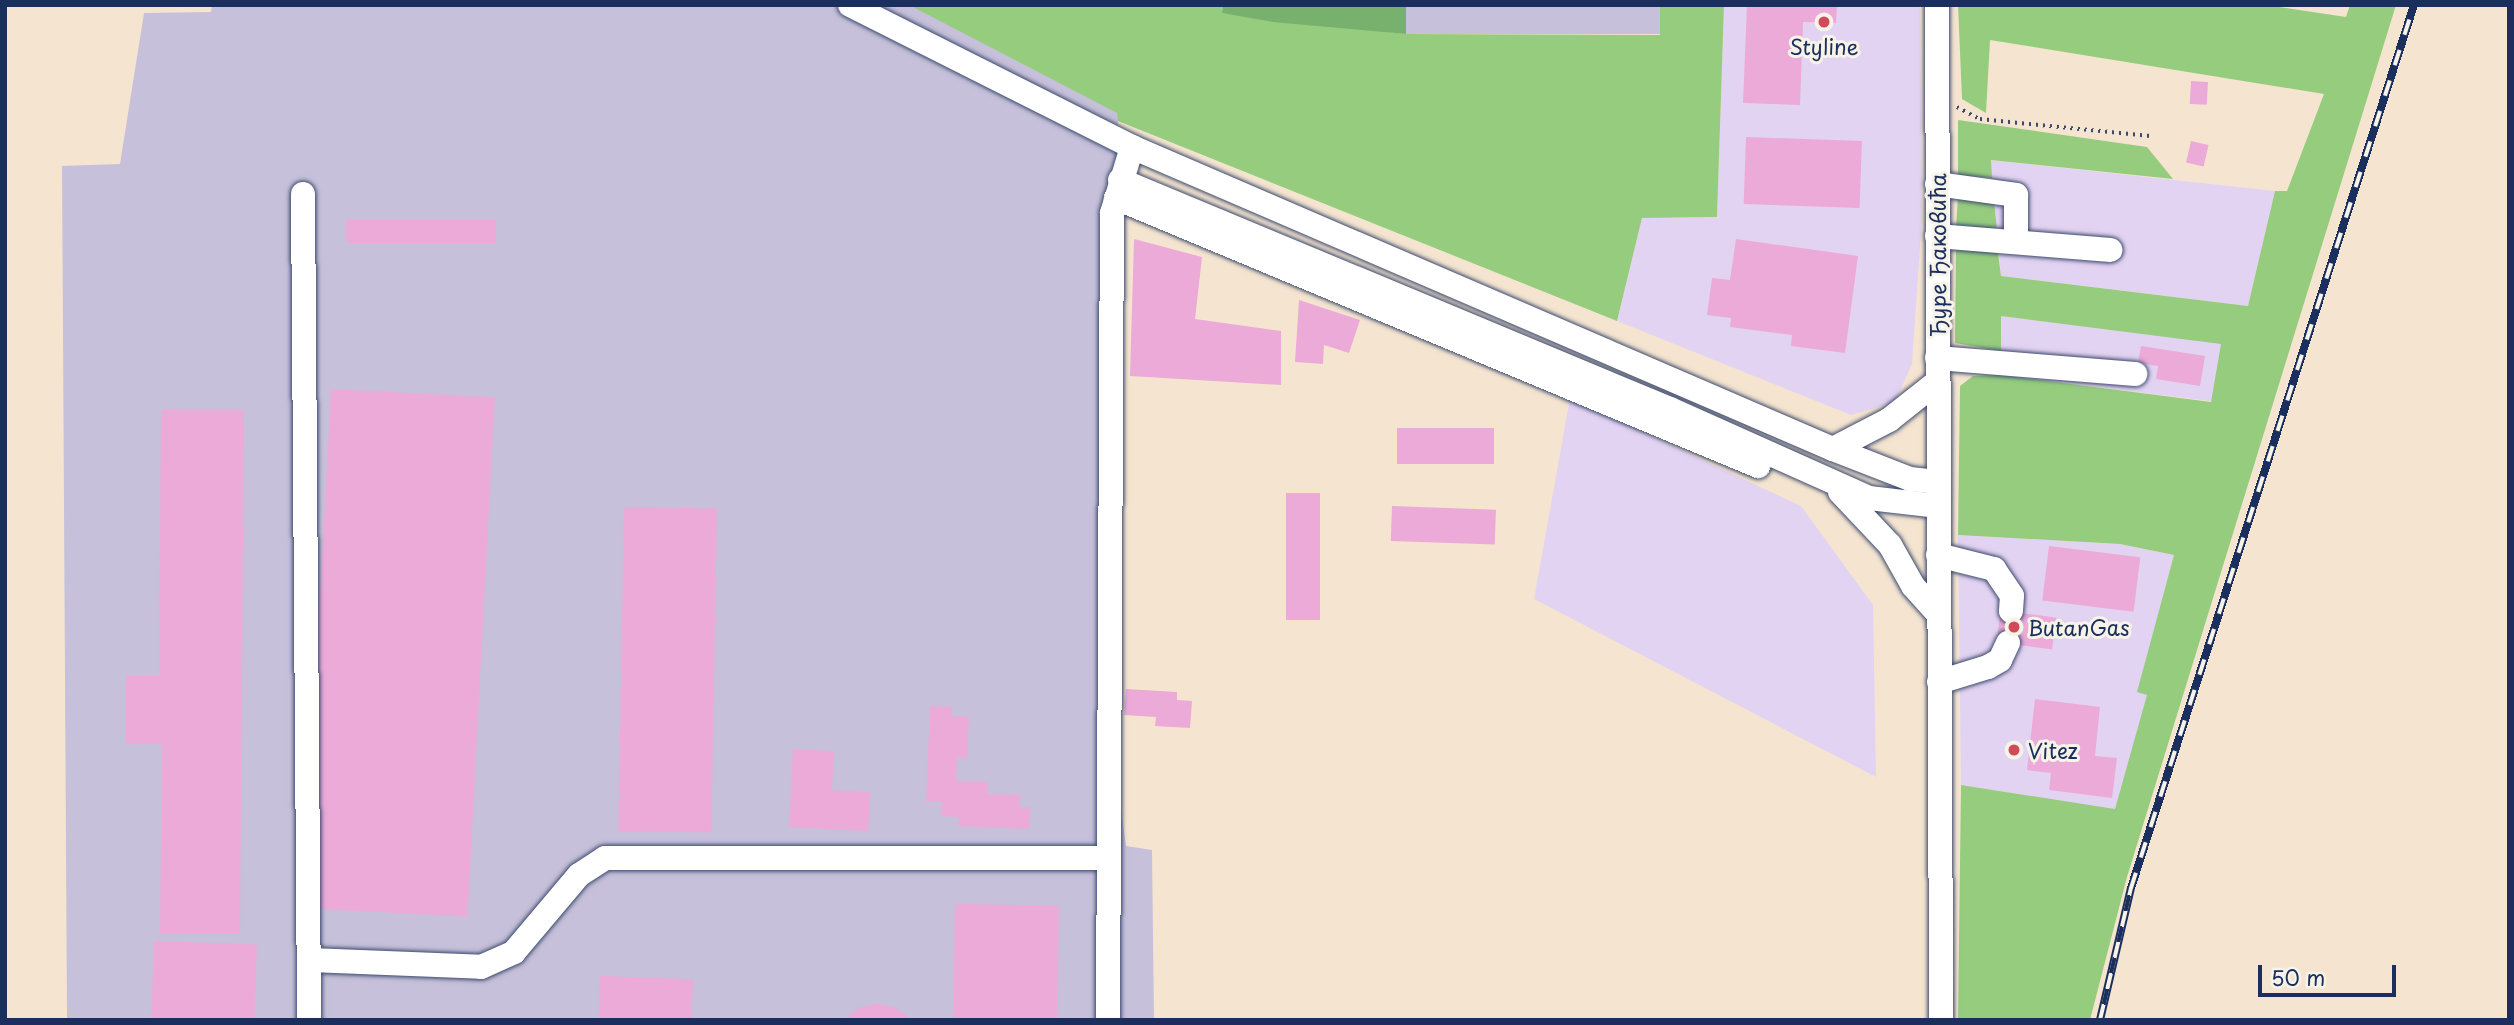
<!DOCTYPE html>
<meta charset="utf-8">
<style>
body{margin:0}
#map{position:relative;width:2514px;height:1025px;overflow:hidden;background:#f5e5d0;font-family:"Playpen Sans",sans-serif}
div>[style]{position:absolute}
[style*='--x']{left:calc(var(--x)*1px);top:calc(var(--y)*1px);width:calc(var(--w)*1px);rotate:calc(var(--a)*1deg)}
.built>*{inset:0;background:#e3d3f2;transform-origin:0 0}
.industrial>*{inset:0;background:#c6c0da;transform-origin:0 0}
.green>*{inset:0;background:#96cc7e}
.forest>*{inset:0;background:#78b06d}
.building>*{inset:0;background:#ebaad8;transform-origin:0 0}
.path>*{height:3.5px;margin-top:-1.75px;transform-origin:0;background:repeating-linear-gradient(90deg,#3c4a6f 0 2px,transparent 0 7px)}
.roads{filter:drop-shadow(0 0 2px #3c4a6f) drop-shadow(0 0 2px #3c4a6f)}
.minor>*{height:24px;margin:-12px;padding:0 12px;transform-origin:12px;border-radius:12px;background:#fff}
.rail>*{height:8px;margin-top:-4px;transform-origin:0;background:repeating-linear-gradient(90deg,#f7f3e8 0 16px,#1b2f5e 0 32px);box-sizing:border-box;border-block:2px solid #1b2f5e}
.dots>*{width:19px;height:19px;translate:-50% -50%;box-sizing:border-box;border:4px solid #f7f3e8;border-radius:50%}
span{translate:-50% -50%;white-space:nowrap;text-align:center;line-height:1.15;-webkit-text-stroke:6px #f7f3e8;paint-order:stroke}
.poi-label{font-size:21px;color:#1b2f5e}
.left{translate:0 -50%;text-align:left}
.street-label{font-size:21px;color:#1b2f5e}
.frame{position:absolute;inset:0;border:7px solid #1b2f5e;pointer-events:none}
.scale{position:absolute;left:2258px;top:965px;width:138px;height:32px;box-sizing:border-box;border:4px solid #1b2f5e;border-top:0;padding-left:9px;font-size:21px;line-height:24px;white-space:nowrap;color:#1b2f5e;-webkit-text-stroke:5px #f7f3e8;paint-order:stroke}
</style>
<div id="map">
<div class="built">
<i style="clip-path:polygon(1724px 5px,1920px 5px,1922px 218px,1912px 364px,1895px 402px,1851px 415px,1617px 321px,1642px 218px,1730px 217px,1717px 217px)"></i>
<i style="clip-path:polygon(1990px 160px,2275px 191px,2248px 306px,2001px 276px)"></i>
<i style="left:2001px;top:316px;width:222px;height:59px;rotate:7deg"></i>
<i style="clip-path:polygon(1570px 398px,1801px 506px,1873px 605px,1876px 777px,1534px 599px)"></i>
<i style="clip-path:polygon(1958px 535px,2120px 544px,2174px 555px,2138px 691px,2148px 695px,2115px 810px,1961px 785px)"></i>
</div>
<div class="industrial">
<i style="clip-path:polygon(212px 5px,911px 5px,1118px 113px,1123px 431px,1112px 745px,1126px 846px,1152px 850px,1154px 1020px,67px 1020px,62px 166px,120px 164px,144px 13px,211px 12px)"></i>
<i style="left:1406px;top:5px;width:254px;height:29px"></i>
</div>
<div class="green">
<i style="clip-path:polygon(909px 5px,1223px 5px,1222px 13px,1406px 34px,1660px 35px,1660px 5px,1724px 5px,1717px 217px,1642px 218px,1617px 321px,1118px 121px,1117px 113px)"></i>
<i style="clip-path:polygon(1958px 5px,2266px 5px,2346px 17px,2350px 5px,2396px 5px,2127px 877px,2090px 1020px,1958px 1020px,1961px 785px,2115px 809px,2147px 695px,2137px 692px,2174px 555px,2120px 544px,1958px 535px,1960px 386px,1973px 376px,2000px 375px,2211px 402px,2221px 344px,2001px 316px,2001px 351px,1955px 343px,1956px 249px,1998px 253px,2001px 276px,2248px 306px,2275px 191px,2287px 191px,2324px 94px,1990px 40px,1986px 113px,1962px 99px)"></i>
<i style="clip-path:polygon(1958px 120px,2147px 147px,2173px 179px,1991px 160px,1992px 178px,1958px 175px)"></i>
<i style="clip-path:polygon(1958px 197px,1994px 200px,1997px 231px,1956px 227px)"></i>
</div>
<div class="forest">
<i style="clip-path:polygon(1223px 5px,1406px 5px,1406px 34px,1273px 22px,1222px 13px)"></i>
</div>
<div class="building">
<i style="clip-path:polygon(1747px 5px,1837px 5px,1836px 23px,1803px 22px,1800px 105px,1743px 103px)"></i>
<i style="left:2191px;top:81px;width:17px;height:23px;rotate:3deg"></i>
<i style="left:1746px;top:137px;width:116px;height:67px;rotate:2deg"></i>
<i style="left:2191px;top:141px;width:18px;height:22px;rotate:13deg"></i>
<i style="left:346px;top:220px;width:150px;height:23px"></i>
<i style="clip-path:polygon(1134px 239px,1202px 257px,1195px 319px,1281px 331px,1281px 385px,1130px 376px)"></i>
<i style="clip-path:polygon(1736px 239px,1858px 256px,1845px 353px,1791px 346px,1792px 335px,1730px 327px,1731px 318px,1707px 315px,1712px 278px,1730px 280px)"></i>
<i style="clip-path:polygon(1299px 300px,1360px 320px,1349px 353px,1324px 345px,1323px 364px,1295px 362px)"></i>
<i style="clip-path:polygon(2141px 346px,2205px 356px,2200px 386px,2156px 379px,2158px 366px,2138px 363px)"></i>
<i style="left:331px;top:389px;width:164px;height:520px;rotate:3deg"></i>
<i style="clip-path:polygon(161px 410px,244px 410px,240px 934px,160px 934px,162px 744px,126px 743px,126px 676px,159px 676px)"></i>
<i style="left:1494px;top:428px;width:36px;height:97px;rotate:90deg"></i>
<i style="left:1286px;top:493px;width:34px;height:127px"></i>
<i style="left:1392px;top:506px;width:104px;height:35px;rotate:2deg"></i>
<i style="left:624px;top:507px;width:93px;height:324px;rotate:1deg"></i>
<i style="left:2049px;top:546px;width:92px;height:55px;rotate:7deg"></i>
<i style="left:2001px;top:610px;width:56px;height:32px;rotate:8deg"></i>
<i style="clip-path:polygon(1126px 689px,1177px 692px,1177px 700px,1192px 701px,1190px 728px,1155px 726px,1156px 717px,1124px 715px)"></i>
<i style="clip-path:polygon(2035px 699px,2100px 707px,2095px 756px,2117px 758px,2112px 798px,2049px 790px,2051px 773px,2027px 770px)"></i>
<i style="clip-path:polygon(930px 706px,952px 707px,952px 716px,969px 717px,967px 758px,957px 757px,956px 781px,987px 782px,987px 794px,1020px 795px,1020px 807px,1030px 807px,1029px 829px,958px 826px,959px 817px,941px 816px,942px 802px,926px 802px)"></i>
<i style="clip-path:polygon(793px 749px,834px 751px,832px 790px,870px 792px,868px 831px,789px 827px)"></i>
<i style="left:955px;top:904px;width:104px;height:116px;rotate:1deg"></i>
<i style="left:154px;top:941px;width:103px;height:79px;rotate:2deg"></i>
<i style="left:600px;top:976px;width:93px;height:42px;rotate:2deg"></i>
<i style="clip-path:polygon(877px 1004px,894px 1007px,913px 1020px,843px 1020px,861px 1007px)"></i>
</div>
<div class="path">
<i style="--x:1957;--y:107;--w:26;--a:28"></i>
<i style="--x:1980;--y:119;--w:171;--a:5.7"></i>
</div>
<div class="roads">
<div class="minor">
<i style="--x:850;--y:5;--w:316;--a:26.7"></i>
<i style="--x:1132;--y:147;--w:763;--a:23.31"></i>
<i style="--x:1833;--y:449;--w:83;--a:21.3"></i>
<i style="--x:1910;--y:479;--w:27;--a:6"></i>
<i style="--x:1937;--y:5;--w:1015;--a:89.77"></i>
<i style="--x:1120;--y:180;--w:596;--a:22.61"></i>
<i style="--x:1670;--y:409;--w:218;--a:24.1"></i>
<i style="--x:1869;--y:498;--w:68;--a:6.7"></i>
<i style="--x:1937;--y:184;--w:80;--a:7.9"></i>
<i style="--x:2016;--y:195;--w:47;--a:90"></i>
<i style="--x:303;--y:194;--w:826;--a:89.58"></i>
<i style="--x:1116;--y:198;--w:696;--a:22.66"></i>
<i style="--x:1937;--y:236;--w:174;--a:4.6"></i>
<i style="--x:1937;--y:358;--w:199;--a:4.6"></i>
<i style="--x:1833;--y:449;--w:63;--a:-27.4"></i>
<i style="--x:1889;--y:420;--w:61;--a:-38.4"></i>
<i style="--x:1840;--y:492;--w:73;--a:46.7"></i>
<i style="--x:1890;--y:545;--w:47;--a:60.7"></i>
<i style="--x:1913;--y:586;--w:38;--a:48"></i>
<i style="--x:1938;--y:555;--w:58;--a:14"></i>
<i style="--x:1994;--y:569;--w:32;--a:56"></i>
<i style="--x:2012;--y:596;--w:15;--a:94"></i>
<i style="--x:1939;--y:682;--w:51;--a:-17"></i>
<i style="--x:1988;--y:667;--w:14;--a:-30"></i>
<i style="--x:2000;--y:660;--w:19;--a:-65"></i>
<i style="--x:310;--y:960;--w:171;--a:2.3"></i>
<i style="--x:481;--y:967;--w:36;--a:-24"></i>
<i style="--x:514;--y:952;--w:101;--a:-49.8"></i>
<i style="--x:579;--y:875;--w:31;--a:-33"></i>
<i style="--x:605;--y:858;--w:502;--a:0"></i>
<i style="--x:1108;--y:1020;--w:807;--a:-89.72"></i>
<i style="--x:1112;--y:213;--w:69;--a:-73.1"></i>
</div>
</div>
<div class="rail">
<i style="--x:2100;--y:1020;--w:136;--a:-76.8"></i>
<i style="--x:2131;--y:888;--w:927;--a:-72.23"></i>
</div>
<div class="dots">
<i style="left:1824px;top:22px;background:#d1495b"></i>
<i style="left:2014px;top:627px;background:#d1495b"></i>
<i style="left:2014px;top:750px;background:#d1495b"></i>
</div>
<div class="poi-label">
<span style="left:1824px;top:46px">Styline</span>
<span class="left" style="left:2028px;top:627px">ButanGas</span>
<span class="left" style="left:2028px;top:750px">Vitez</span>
</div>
<div class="street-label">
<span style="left:1937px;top:255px;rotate:-90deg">Ђуре Ђаковића</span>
</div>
<div class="frame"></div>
<div class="scale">50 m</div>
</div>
